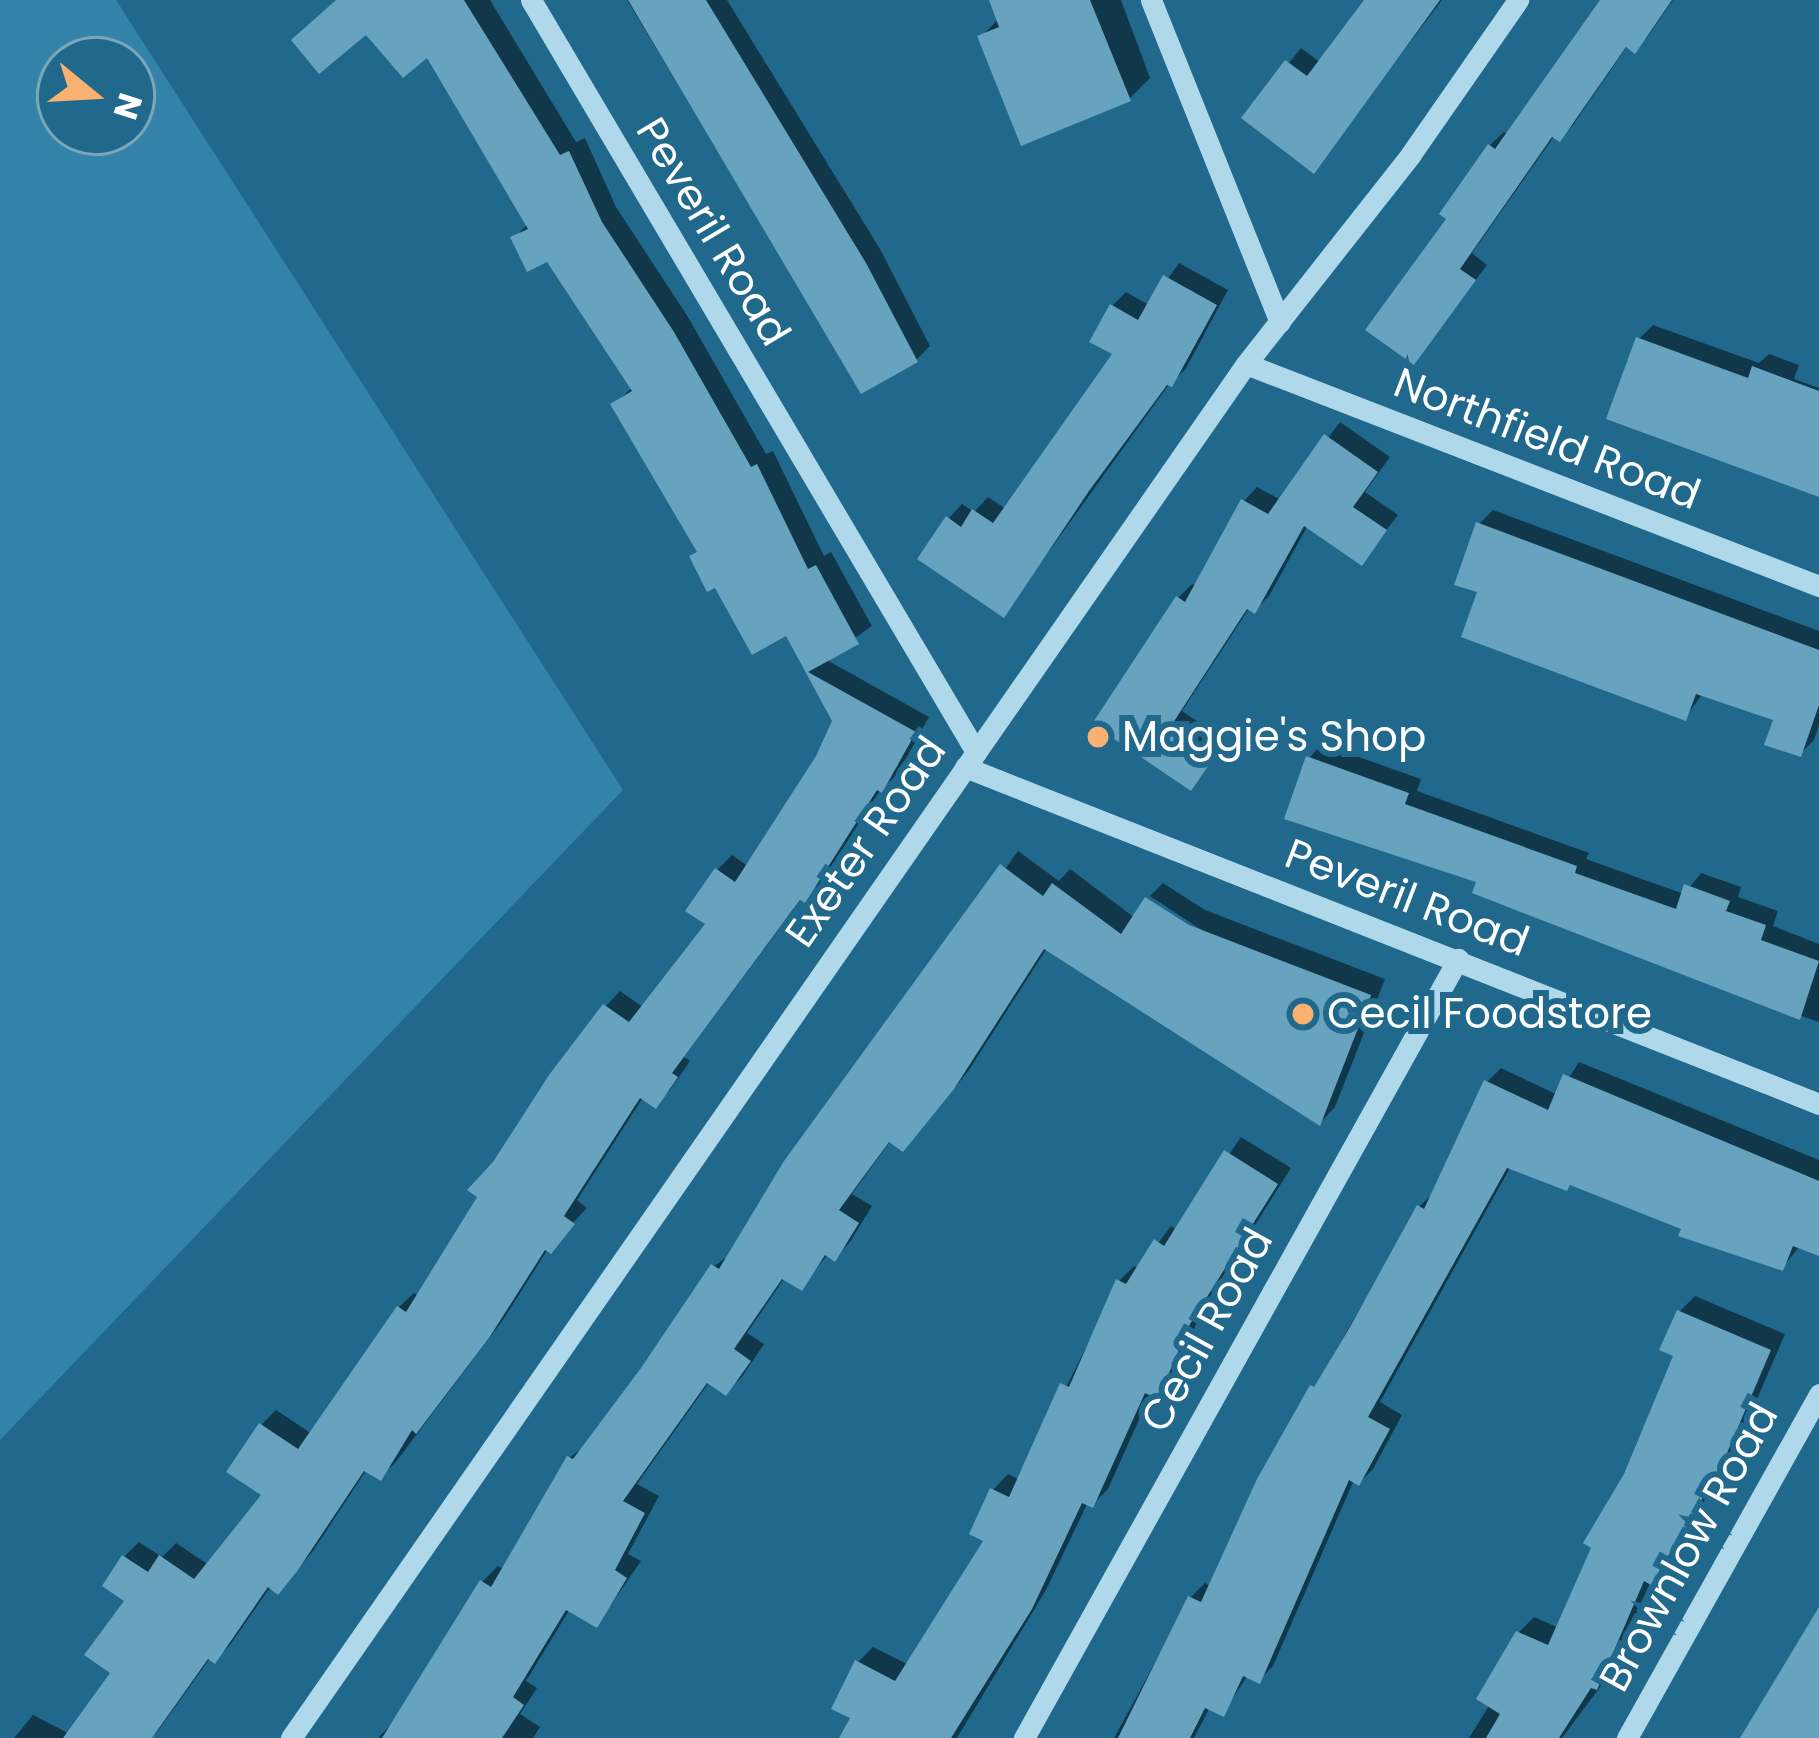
<!DOCTYPE html>
<style>
body{margin:0}
#map{position:relative;width:1819px;height:1738px;overflow:hidden;background:#21698c;font-family:Poppins,sans-serif}
div>[style]{position:absolute}
[style*='--x']{left:calc(var(--x)*1px);top:calc(var(--y)*1px);width:calc(var(--w)*1px);rotate:calc(var(--a)*1deg)}
.green>*{inset:0;background:#3283a7}
.shadow>*{inset:0;background:#0007}
.building>*{inset:0;background:#67a3bf}
.minor>*{height:21px;margin:-10.5px;padding:0 10.5px;transform-origin:10.5px;border-radius:10.5px;background:#afd9eb}
.dots>*{width:33px;height:33px;translate:-50% -50%;box-sizing:border-box;border:6px solid #21698c;border-radius:50%}
span{translate:-50% -50%;white-space:nowrap;text-align:center;line-height:1.15;-webkit-text-stroke:12px #21698c;paint-order:stroke}
.street-label{font-size:42px;color:#fff}
.poi-label{font-size:42px;color:#fff}
.left{translate:0 -50%;text-align:left}
.north{position:absolute;left:36px;top:36px;width:120px;height:120px;box-sizing:border-box;background:#21698c;border:3px solid #7aa5ba;border-radius:50%;rotate:108deg;font-size:33px;font-weight:700;line-height:48px;text-align:center;color:#fff}
.north::after{content:'';display:block;margin:auto;width:42px;height:54px;background:#f8b171;clip-path:polygon(50% 0,100% 100%,50% 72%,0 100%)}
</style>
<div id="map">
<div class="green">
<i style="clip-path:polygon(evenodd,0 0,116px 0,623px 790px,0 1440px,0 0,60px 60px,132px 60px,132px 132px,60px 132px,60px 60px)"></i>
</div>
<div class="shadow">
<i style="clip-path:polygon(340px 0,490px 0,576px 142px,585px 138px,616px 207px,688px 317px,766px 454px,773px 451px,824px 556px,831px 552px,872px 626px,825px 659px,929px 717px,897px 775px,881px 789px,819px 885px,802px 898px,684px 1057px,690px 1061px,670px 1090px,655px 1105px,644px 1096px,577px 1200px,587px 1208px,548px 1249px,503px 1320px,395px 1463px,380px 1477px,367px 1469px,313px 1551px,292px 1576px,271px 1586px,230px 1645px,215px 1660px,211px 1657px,157px 1732px,151px 1738px,14px 1738px,33px 1715px,70px 1734px,114px 1672px,128px 1600px,124px 1557px,139px 1542px,162px 1557px,176px 1543px,209px 1565px,265px 1494px,261px 1425px,276px 1410px,312px 1434px,399px 1307px,414px 1293px,419px 1296px,496px 1164px,606px 1006px,620px 991px,644px 1008px,709px 924px,717px 870px,732px 855px,749px 867px,818px 758px,835px 720px,787px 632px,699px 550px,614px 404px,633px 387px,549px 258px,514px 238px,528px 224px,428px 53px,366px 30px)"></i>
<i style="clip-path:polygon(627px 0,727px 0,880px 249px,930px 346px,916px 360px,862px 390px)"></i>
<i style="clip-path:polygon(992px 0,1121px 0,1150px 78px,1129px 99px,981px 37px,999px 18px)"></i>
<i style="clip-path:polygon(1366px 0,1442px 0,1313px 170px,1245px 118px,1301px 48px,1320px 62px)"></i>
<i style="clip-path:polygon(1604px 0,1673px 0,1648px 36px,1634px 50px,1628px 45px,1573px 125px,1559px 139px,1555px 135px,1472px 253px,1487px 265px,1414px 361px,1450px 219px,1443px 214px,1490px 145px,1504px 132px,1509px 135px)"></i>
<i style="clip-path:polygon(1179px 263px,1228px 290px,1185px 370px,1170px 383px,1004px 614px,949px 518px,962px 504px,974px 512px,988px 497px,1006px 509px,1117px 353px,1112px 306px,1126px 292px,1149px 305px)"></i>
<i style="clip-path:polygon(1653px 325px,1759px 363px,1769px 354px,1799px 365px,1794px 379px,1819px 388px,1819px 493px,1639px 339px)"></i>
<i style="clip-path:polygon(1340px 422px,1390px 457px,1365px 492px,1398px 515px,1362px 562px,1308px 525px,1269px 596px,1255px 610px,1250px 607px,1182px 711px,1227px 741px,1190px 787px,1096px 723px,1178px 598px,1192px 584px,1197px 587px,1244px 501px,1257px 487px,1281px 500px)"></i>
<i style="clip-path:polygon(1493px 510px,1819px 631px,1819px 725px,1814px 740px,1800px 754px,1776px 718px,1703px 693px,1685px 718px,1481px 591px,1479px 524px)"></i>
<i style="clip-path:polygon(1322px 744px,1421px 779px,1417px 791px,1589px 853px,1586px 859px,1684px 894px,1701px 873px,1741px 887px,1738px 897px,1778px 911px,1773px 926px,1819px 944px,1819px 1022px,1717px 987px,1480px 880px,1309px 758px)"></i>
<i style="clip-path:polygon(1018px 851px,1059px 881px,1070px 869px,1135px 918px,1200px 936px,1203px 931px,1150px 896px,1163px 883px,1205px 910px,1385px 979px,1335px 1107px,1320px 1123px,1047px 948px,969px 1070px,918px 1133px,891px 1140px,852px 1194px,872px 1206px,850px 1242px,835px 1258px,828px 1254px,802px 1287px,785px 1277px,747px 1333px,764px 1344px,742px 1377px,726px 1392px,710px 1381px,637px 1484px,659px 1496px,628px 1554px,641px 1561px,597px 1625px,570px 1609px,526px 1681px,537px 1688px,520px 1714px,540px 1727px,533px 1738px,378px 1738px,396px 1719px,482px 1582px,498px 1566px,505px 1570px,569px 1458px,588px 1444px,714px 1266px,733px 1253px)"></i>
<i style="clip-path:polygon(1579px 1062px,1819px 1160px,1819px 1253px,1800px 1246px,1782px 1268px,1572px 1183px,1511px 1166px,1380px 1402px,1402px 1415px,1373px 1469px,1359px 1483px,1354px 1480px,1273px 1666px,1259px 1680px,1248px 1675px,1223px 1713px,1210px 1707px,1194px 1738px,1114px 1738px,1191px 1597px,1205px 1583px,1212px 1587px,1260px 1481px,1419px 1207px,1433px 1193px,1487px 1082px,1501px 1068px,1558px 1095px)"></i>
<i style="clip-path:polygon(1241px 1137px,1291px 1168px,1204px 1306px,1172px 1380px,1157px 1395px,1151px 1393px,1108px 1489px,1093px 1504px,1088px 1502px,1046px 1590px,957px 1738px,844px 1738px,854px 1716px,858px 1662px,873px 1647px,909px 1665px,987px 1540px,993px 1490px,1008px 1474px,1020px 1480px,1119px 1281px,1134px 1266px,1139px 1268px,1171px 1226px,1177px 1230px)"></i>
<i style="clip-path:polygon(1695px 1296px,1785px 1334px,1736px 1448px,1666px 1565px,1651px 1580px,1612px 1671px,1562px 1738px,1469px 1738px,1490px 1704px,1518px 1633px,1534px 1617px,1559px 1628px,1677px 1354px,1679px 1312px)"></i>
</div>
<div class="building">
<i style="clip-path:polygon(336px 0,464px 0,560px 155px,569px 151px,602px 222px,674px 332px,751px 467px,757px 464px,808px 569px,816px 565px,859px 644px,808px 672px,916px 732px,882px 793px,877px 790px,805px 903px,800px 900px,672px 1073px,678px 1077px,656px 1109px,640px 1098px,564px 1216px,575px 1224px,551px 1254px,545px 1250px,489px 1338px,416px 1434px,412px 1430px,381px 1481px,364px 1471px,298px 1570px,278px 1595px,268px 1587px,215px 1664px,208px 1659px,152px 1738px,63px 1738px,110px 1673px,84px 1655px,124px 1601px,102px 1586px,122px 1555px,148px 1572px,159px 1555px,194px 1579px,261px 1495px,226px 1472px,259px 1423px,298px 1449px,397px 1306px,406px 1312px,477px 1197px,467px 1190px,493px 1162px,549px 1075px,603px 1004px,629px 1022px,705px 924px,685px 911px,715px 868px,735px 882px,816px 756px,832px 721px,786px 636px,752px 655px,715px 588px,707px 592px,689px 556px,697px 552px,610px 404px,632px 391px,547px 262px,527px 272px,510px 237px,528px 229px,427px 58px,403px 78px,366px 35px,319px 74px,291px 40px)"></i>
<i style="clip-path:polygon(628px 0,706px 0,866px 263px,918px 362px,861px 394px)"></i>
<i style="clip-path:polygon(989px 0,1090px 0,1131px 101px,1021px 146px,977px 36px,999px 27px)"></i>
<i style="clip-path:polygon(1364px 0,1440px 0,1314px 174px,1241px 118px,1285px 60px,1307px 76px)"></i>
<i style="clip-path:polygon(1600px 0,1672px 0,1635px 54px,1626px 47px,1560px 142px,1552px 137px,1460px 269px,1476px 280px,1414px 365px,1365px 330px,1446px 219px,1439px 214px,1488px 144px,1495px 149px)"></i>
<i style="clip-path:polygon(1163px 275px,1217px 305px,1172px 387px,1167px 385px,1089px 491px,1004px 618px,917px 559px,946px 516px,961px 527px,972px 509px,993px 523px,1112px 354px,1089px 342px,1110px 304px,1138px 320px)"></i>
<i style="clip-path:polygon(1636px 337px,1748px 378px,1752px 366px,1819px 391px,1819px 497px,1606px 419px)"></i>
<i style="clip-path:polygon(1324px 434px,1378px 472px,1353px 507px,1387px 530px,1362px 566px,1304px 526px,1255px 614px,1247px 609px,1171px 726px,1215px 756px,1191px 791px,1092px 724px,1176px 596px,1185px 602px,1241px 499px,1268px 514px)"></i>
<i style="clip-path:polygon(1476px 522px,1819px 650px,1819px 705px,1801px 757px,1764px 745px,1773px 720px,1696px 694px,1686px 721px,1461px 637px,1477px 592px,1454px 585px)"></i>
<i style="clip-path:polygon(1306px 756px,1409px 793px,1405px 804px,1577px 866px,1575px 873px,1676px 909px,1684px 884px,1730px 901px,1726px 911px,1766px 925px,1761px 940px,1819px 961px,1800px 1020px,1472px 893px,1476px 882px,1284px 819px)"></i>
<i style="clip-path:polygon(1000px 864px,1043px 896px,1052px 883px,1121px 934px,1145px 897px,1189px 925px,1371px 995px,1320px 1126px,1044px 949px,954px 1089px,903px 1152px,889px 1142px,839px 1210px,859px 1223px,835px 1262px,825px 1255px,802px 1291px,782px 1279px,734px 1349px,751px 1361px,726px 1396px,707px 1383px,623px 1501px,645px 1513px,615px 1570px,627px 1578px,597px 1628px,566px 1610px,513px 1697px,524px 1705px,502px 1738px,382px 1738px,480px 1580px,491px 1587px,567px 1456px,573px 1459px,641px 1368px,711px 1264px,719px 1269px,784px 1161px)"></i>
<i style="clip-path:polygon(1563px 1074px,1819px 1181px,1819px 1256px,1793px 1246px,1783px 1271px,1678px 1236px,1681px 1229px,1570px 1185px,1567px 1191px,1507px 1168px,1368px 1417px,1390px 1429px,1359px 1486px,1349px 1480px,1260px 1684px,1243px 1676px,1224px 1717px,1205px 1708px,1190px 1738px,1118px 1738px,1188px 1596px,1201px 1602px,1257px 1479px,1310px 1385px,1314px 1387px,1350px 1327px,1417px 1205px,1424px 1209px,1484px 1080px,1548px 1110px)"></i>
<i style="clip-path:polygon(1224px 1150px,1278px 1184px,1190px 1324px,1158px 1399px,1145px 1393px,1093px 1508px,1082px 1503px,1032px 1609px,951px 1738px,839px 1738px,850px 1718px,831px 1709px,855px 1660px,895px 1681px,983px 1541px,969px 1534px,990px 1488px,1009px 1497px,1060px 1383px,1069px 1387px,1116px 1279px,1126px 1284px,1154px 1239px,1164px 1246px)"></i>
<i style="clip-path:polygon(1677px 1310px,1771px 1350px,1721px 1467px,1651px 1585px,1644px 1581px,1597px 1690px,1591px 1688px,1559px 1738px,1486px 1738px,1500px 1714px,1476px 1699px,1516px 1631px,1548px 1645px,1591px 1548px,1583px 1543px,1624px 1474px,1673px 1356px,1659px 1350px)"></i>
<i style="clip-path:polygon(1819px 1607px,1819px 1738px,1740px 1738px)"></i>
</div>
<div class="minor">
<i style="--x:531;--y:0;--w:874;--a:59.38"></i>
<i style="--x:1151;--y:0;--w:347;--a:68.2"></i>
<i style="--x:1246;--y:364;--w:615;--a:21.18"></i>
<i style="--x:965;--y:767;--w:918;--a:21.53"></i>
<i style="--x:291;--y:1738;--w:1673;--a:-55.2"></i>
<i style="--x:1246;--y:364;--w:267;--a:-51.8"></i>
<i style="--x:1411;--y:154;--w:188;--a:-55.2"></i>
<i style="--x:1024;--y:1738;--w:892;--a:-60.88"></i>
<i style="--x:1627;--y:1738;--w:394;--a:-60.8"></i>
</div>
<div class="dots">
<i style="left:1098px;top:737px;background:#f8b171"></i>
<i style="left:1303px;top:1014px;background:#f8b171"></i>
</div>
<div class="street-label">
<span style="left:713px;top:232px;rotate:59deg">Peveril Road</span>
<span style="left:1547px;top:439px;rotate:21deg">Northfield Road</span>
<span style="left:866px;top:842px;rotate:-55deg">Exeter Road</span>
<span style="left:1407px;top:898px;rotate:21deg">Peveril Road</span>
<span style="left:1207px;top:1330px;rotate:-61deg">Cecil Road</span>
<span style="left:1689px;top:1547px;rotate:-61deg">Brownlow Road</span>
</div>
<div class="poi-label">
<span class="left" style="left:1122px;top:737px">Maggie's Shop</span>
<span class="left" style="left:1327px;top:1014px">Cecil Foodstore</span>
</div>
<div class="north">N</div>
</div>
